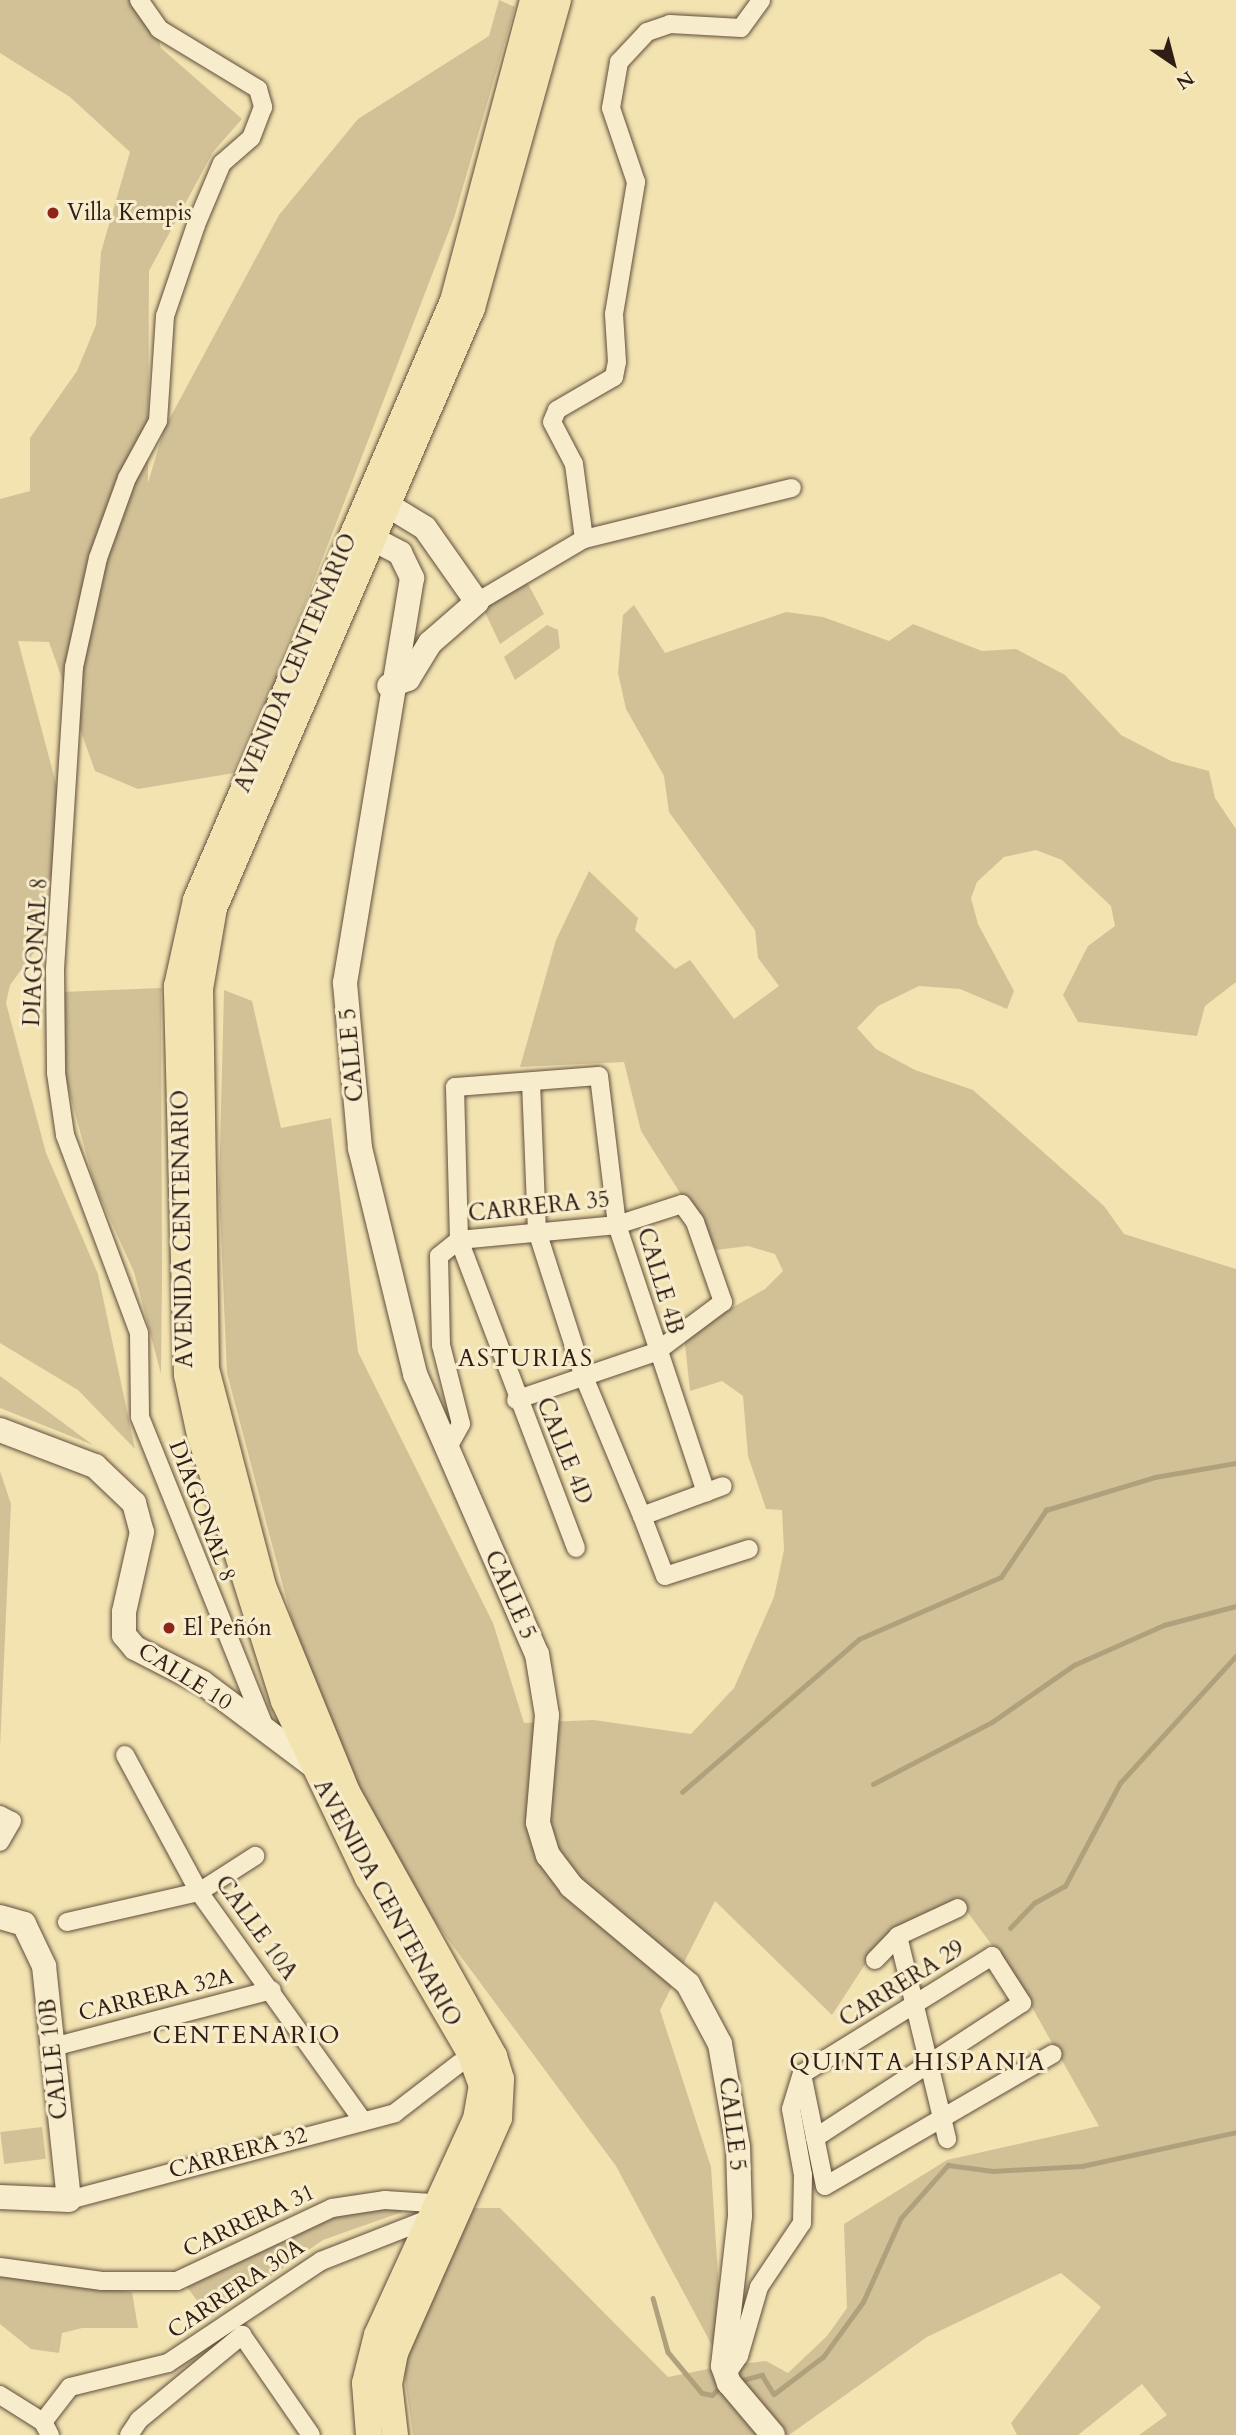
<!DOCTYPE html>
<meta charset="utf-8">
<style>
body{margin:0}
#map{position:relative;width:1236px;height:2435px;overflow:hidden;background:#f3e3b1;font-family:Cardo,serif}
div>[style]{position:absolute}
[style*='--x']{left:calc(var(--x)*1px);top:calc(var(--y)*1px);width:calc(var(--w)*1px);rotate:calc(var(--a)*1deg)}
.green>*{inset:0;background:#d2c197;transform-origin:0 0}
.stream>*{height:4.5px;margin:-2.25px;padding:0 2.25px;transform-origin:2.25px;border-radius:2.25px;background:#b1a07c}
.roads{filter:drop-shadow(0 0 2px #614e3d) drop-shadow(0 0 2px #614e3d)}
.street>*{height:18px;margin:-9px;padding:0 9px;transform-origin:9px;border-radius:9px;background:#f7edcc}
.secondary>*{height:24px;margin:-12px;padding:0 12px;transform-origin:12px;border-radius:12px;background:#f7edcc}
.primary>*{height:26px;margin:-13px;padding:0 13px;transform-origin:13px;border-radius:13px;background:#f3e3b1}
.dots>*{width:19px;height:19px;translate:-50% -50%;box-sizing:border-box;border:4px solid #f7edcc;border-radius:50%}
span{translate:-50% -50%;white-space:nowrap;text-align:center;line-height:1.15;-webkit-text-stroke:6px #f7edcc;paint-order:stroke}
.poi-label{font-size:23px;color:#301d16}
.left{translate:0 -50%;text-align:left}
.street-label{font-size:23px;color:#301d16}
.neighbourhood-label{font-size:24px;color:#301d16;letter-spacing:2px}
.north{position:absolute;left:1138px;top:28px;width:70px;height:70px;-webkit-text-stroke:5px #f7edcc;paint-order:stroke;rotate:145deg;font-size:19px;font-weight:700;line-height:28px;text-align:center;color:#301d16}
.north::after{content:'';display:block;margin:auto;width:24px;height:32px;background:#301d16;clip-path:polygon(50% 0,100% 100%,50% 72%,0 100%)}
</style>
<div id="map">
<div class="green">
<i style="clip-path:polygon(0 0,148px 0,161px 48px,242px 119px,213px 152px,149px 271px,148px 483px,164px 429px,279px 215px,358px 119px,489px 36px,499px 0,515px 7px,454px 218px,240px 772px,138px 789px,95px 771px,49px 642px,18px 641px,61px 802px,55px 868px,42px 896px,47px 935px,10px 985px,6px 1003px,46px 1153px,98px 1274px,135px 1449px,78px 1390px,0 1343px,0 499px,30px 491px,30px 438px,77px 371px,96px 325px,101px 252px,130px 152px,70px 97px,0 53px)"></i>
<i style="clip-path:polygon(527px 582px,544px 614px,500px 644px,483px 608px)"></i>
<i style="clip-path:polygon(evenodd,634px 605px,665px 653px,786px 612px,823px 617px,889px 641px,913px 624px,982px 651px,1016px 649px,1065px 675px,1121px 735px,1171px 761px,1209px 771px,1215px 798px,1236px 829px,1236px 982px,1205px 1006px,1197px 1036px,1078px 1022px,1063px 995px,1088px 946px,1115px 926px,1111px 906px,1062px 860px,1036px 850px,1004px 857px,977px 882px,971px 898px,978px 924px,1014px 991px,1007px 1009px,960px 989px,919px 986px,878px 1006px,857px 1028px,876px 1049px,915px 1070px,973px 1090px,1104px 1206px,1124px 1234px,1236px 1269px,1236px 2435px,1139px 2435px,1167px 2415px,1142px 2384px,1078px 2435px,1017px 2435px,1011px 2423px,1101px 2307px,1061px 2273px,927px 2337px,789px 2435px,413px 2435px,404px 2372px,419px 2319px,473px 2208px,500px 2208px,668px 2377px,723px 2366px,616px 2166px,399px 1873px,309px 1685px,227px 1373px,219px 1190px,224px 990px,252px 1001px,281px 1128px,331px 1118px,358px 1352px,493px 1623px,524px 1723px,594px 1720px,691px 1734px,734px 1688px,774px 1597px,784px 1550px,782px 1510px,766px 1509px,748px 1456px,743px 1396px,722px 1381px,690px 1391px,684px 1335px,765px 1289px,783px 1271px,775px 1254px,748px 1246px,716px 1250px,641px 1131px,624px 1062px,520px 1067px,556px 940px,589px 871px,638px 918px,635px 930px,675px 969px,690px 960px,734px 1019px,779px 986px,758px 958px,755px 930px,669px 812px,664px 776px,626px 709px,618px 673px,623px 615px,634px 605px,957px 1898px,1012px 1972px,1099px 2126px,947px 2160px,844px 2224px,847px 2308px,827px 2336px,788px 2373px,766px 2361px,724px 2366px,711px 2167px,660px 2010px,715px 1901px,832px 2015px,866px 1963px,906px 1922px,957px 1898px)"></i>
<i style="clip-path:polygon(547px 625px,558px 630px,560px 648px,515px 680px,504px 657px)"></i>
<i style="clip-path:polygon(161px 988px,162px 1276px,161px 1374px,134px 1272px,95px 1186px,66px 1080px,62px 992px)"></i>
<i style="clip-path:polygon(0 1376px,93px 1445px,0 1408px)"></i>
<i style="clip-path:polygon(0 1471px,11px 1504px,0 1748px)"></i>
<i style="left:42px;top:2127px;width:32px;height:42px;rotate:83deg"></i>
<i style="clip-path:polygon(399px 2208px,402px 2212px,323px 2240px,210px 2318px,187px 2287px,339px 2213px)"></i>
<i style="clip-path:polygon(0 2276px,132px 2292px,138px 2328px,82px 2328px,62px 2333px,59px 2353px,31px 2349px,0 2324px)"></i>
</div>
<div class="stream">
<i style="--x:873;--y:1784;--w:134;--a:-27.5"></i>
<i style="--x:992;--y:1722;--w:100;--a:-34.8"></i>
<i style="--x:1074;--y:1665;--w:98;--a:-24"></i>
<i style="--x:1164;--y:1625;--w:74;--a:-14.8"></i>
<i style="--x:682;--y:1792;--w:234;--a:-40.8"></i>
<i style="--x:859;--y:1639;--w:155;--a:-23.6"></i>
<i style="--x:1001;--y:1577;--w:81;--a:-56.1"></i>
<i style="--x:1046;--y:1510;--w:114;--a:-16.8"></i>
<i style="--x:1155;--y:1477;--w:82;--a:-9.8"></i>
<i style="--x:1010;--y:1928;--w:35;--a:-46"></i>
<i style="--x:1034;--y:1903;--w:35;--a:-29"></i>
<i style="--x:1065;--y:1886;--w:117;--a:-61.9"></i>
<i style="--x:1120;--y:1783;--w:172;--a:-47.6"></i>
<i style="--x:653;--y:2298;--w:56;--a:74.5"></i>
<i style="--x:668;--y:2352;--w:53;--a:50.3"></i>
<i style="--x:702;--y:2393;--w:10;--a:11"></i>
<i style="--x:712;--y:2395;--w:13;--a:-45"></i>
<i style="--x:739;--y:2381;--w:24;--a:-15"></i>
<i style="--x:762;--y:2375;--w:22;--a:58"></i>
<i style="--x:774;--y:2394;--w:61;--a:-37.1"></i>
<i style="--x:823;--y:2357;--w:68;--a:-54"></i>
<i style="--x:863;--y:2302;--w:92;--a:-65.7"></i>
<i style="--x:901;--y:2218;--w:71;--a:-48.4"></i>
<i style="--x:948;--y:2165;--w:45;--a:7.6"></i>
<i style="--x:993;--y:2171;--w:89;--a:-3.2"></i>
<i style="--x:1082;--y:2166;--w:158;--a:-12.4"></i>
</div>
<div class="roads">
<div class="street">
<i style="--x:139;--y:0;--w:35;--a:55"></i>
<i style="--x:159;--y:29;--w:116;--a:31.2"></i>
<i style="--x:258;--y:89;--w:19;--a:74"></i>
<i style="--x:263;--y:107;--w:33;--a:111"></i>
<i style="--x:251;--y:138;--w:38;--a:139"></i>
<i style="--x:222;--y:163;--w:67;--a:112.8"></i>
<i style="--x:196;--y:225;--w:96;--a:108.8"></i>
<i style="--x:165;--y:316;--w:105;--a:93.8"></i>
<i style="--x:158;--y:421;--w:65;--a:118.5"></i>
<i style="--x:127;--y:478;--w:85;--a:109.9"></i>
<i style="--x:98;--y:558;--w:112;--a:102.4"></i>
<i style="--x:74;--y:667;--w:303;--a:93.6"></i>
<i style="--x:55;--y:969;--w:104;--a:89.4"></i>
<i style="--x:56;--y:1073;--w:63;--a:81.7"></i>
<i style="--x:65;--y:1135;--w:211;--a:69.5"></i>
<i style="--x:139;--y:1333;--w:84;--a:89.3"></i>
<i style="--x:140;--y:1417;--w:335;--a:68.1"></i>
<i style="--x:584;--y:539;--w:214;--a:-13.8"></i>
<i style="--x:477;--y:602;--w:124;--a:-30.5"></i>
<i style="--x:584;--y:539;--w:76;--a:-97.6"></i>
<i style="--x:574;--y:464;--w:47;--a:-117.6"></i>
<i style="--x:552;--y:422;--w:13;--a:-67"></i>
<i style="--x:557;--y:410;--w:66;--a:-30.1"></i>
<i style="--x:614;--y:377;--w:15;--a:-79"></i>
<i style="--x:617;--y:362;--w:48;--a:-93.6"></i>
<i style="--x:614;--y:314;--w:134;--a:-80.5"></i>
<i style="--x:636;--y:182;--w:78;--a:-108.7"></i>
<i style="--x:611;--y:108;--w:47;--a:-80.1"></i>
<i style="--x:619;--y:62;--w:41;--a:-47"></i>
<i style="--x:647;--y:32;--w:24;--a:-19"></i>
<i style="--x:670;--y:24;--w:71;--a:3.2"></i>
<i style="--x:741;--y:28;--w:34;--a:-54"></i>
<i style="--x:531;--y:1082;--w:149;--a:87.7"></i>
<i style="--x:537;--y:1231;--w:153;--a:72.2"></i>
<i style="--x:584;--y:1377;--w:151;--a:67.4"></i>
<i style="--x:642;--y:1516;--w:86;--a:-20.3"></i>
<i style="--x:446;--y:1451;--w:31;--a:-61"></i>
<i style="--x:461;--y:1424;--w:81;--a:-104.2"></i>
<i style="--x:441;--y:1345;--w:89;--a:-91.3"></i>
<i style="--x:439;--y:1256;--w:26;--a:-39"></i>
<i style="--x:459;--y:1240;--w:159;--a:-5.4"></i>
<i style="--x:617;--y:1225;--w:68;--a:-17.9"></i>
<i style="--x:682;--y:1204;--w:22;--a:54"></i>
<i style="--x:695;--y:1222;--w:85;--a:70.7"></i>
<i style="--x:723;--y:1302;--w:84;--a:143.3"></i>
<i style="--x:656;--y:1352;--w:148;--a:161.1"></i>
<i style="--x:642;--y:1516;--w:64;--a:69"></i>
<i style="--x:665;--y:1576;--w:88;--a:-17.8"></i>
<i style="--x:576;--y:1548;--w:329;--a:-110.8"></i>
<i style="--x:459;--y:1240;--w:153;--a:-91.5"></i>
<i style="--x:455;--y:1087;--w:144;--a:-4.4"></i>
<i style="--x:599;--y:1076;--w:150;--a:83.1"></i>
<i style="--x:617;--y:1225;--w:282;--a:71.6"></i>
<i style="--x:125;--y:1755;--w:156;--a:61.6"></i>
<i style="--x:199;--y:1892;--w:282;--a:54.4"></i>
<i style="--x:0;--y:1815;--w:13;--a:27"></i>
<i style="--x:12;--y:1821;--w:24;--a:120"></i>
<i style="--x:67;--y:1922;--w:135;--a:-12.8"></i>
<i style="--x:199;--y:1892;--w:67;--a:-32.7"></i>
<i style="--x:898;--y:1936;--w:209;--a:76.4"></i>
<i style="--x:875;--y:1960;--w:33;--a:-46"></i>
<i style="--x:898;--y:1936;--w:66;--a:-25"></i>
<i style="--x:53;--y:2047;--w:226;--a:-14.6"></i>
<i style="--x:802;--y:2074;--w:114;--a:78.4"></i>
<i style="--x:825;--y:2186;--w:263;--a:-30.1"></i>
<i style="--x:69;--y:2200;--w:337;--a:-14.9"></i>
<i style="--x:395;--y:2113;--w:82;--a:-37.6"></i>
<i style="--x:0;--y:2267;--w:103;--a:7.8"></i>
<i style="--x:102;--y:2281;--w:75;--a:0"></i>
<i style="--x:177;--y:2281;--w:171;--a:-25.2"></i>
<i style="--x:332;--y:2208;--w:54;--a:-8.6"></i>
<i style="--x:385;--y:2200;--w:62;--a:3.7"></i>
<i style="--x:726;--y:2375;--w:23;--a:-56"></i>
<i style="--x:739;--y:2356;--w:72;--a:-73.8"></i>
<i style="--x:759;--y:2287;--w:77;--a:-56.1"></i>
<i style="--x:802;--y:2223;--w:48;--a:-88.8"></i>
<i style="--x:803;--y:2175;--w:67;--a:-100.3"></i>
<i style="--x:791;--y:2109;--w:37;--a:-73"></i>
<i style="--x:802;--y:2074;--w:224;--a:-31.8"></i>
<i style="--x:992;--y:1956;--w:56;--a:57.4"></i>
<i style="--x:1022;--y:2003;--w:247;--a:146.9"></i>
<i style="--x:0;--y:2395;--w:51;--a:32.1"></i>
<i style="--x:43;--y:2422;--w:15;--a:62"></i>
<i style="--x:43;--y:2422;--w:44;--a:-52.4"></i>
<i style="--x:70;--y:2387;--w:101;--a:-13.8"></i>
<i style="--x:168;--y:2363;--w:184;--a:-33.7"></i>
<i style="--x:321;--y:2261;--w:115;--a:-21.4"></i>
<i style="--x:129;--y:2435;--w:18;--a:-56"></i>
<i style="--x:139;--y:2420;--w:134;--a:-39.5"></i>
<i style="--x:242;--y:2335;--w:121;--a:55.4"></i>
</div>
<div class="secondary">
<i style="--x:371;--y:495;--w:63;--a:31.4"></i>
<i style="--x:425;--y:528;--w:90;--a:54.9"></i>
<i style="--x:477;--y:602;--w:62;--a:138.9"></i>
<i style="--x:430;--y:643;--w:42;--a:121.4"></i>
<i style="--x:408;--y:679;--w:20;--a:160"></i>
<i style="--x:356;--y:530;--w:50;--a:27.6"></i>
<i style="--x:400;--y:553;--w:28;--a:64"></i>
<i style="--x:412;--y:578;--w:411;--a:99.4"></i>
<i style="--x:345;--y:983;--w:166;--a:84.8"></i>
<i style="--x:360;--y:1148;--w:233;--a:76.3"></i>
<i style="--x:415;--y:1374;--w:305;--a:66.5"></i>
<i style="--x:537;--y:1654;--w:62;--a:80.7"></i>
<i style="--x:547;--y:1715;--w:108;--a:94.8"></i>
<i style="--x:538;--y:1823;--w:34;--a:73"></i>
<i style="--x:548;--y:1855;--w:39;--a:53"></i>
<i style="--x:571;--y:1886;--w:153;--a:39.9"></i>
<i style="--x:688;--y:1984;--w:68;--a:61.9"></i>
<i style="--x:720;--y:2044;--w:105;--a:80.1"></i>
<i style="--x:738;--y:2147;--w:69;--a:88.3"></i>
<i style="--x:740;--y:2216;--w:151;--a:96.5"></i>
<i style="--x:723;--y:2366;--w:18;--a:71"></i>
<i style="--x:729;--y:2383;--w:68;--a:49.8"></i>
<i style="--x:0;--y:1430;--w:102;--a:20.8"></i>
<i style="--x:95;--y:1466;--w:54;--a:43.5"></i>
<i style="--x:134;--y:1503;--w:30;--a:75"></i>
<i style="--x:142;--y:1532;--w:82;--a:102.7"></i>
<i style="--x:124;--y:1612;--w:23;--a:90"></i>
<i style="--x:124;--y:1635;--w:17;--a:50"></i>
<i style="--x:135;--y:1648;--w:76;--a:27.2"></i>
<i style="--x:203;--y:1683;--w:145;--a:36.9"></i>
<i style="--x:0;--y:1917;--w:25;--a:16"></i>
<i style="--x:24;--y:1924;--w:47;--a:64.5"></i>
<i style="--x:44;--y:1966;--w:235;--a:83.9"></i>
<i style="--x:69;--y:2200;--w:69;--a:-177.5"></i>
</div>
<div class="primary">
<i style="--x:369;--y:2435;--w:52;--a:-94.4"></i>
<i style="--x:365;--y:2383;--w:49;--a:-76"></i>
<i style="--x:377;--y:2335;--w:238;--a:-65.4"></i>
<i style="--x:476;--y:2119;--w:34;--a:-80"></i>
<i style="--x:482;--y:2086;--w:35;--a:-110"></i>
<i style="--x:470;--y:2053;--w:203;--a:-120.2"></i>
<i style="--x:368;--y:1878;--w:196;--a:-115.4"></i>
<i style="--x:284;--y:1701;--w:279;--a:-107.5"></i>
<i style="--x:200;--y:1435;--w:61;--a:-102.2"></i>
<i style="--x:187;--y:1375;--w:389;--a:-91.5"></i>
<i style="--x:177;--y:986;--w:88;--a:-77.5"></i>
<i style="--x:196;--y:900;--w:652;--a:-66.78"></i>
<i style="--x:453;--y:301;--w:311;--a:-75.1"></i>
<i style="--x:395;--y:2435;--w:51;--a:-96.7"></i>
<i style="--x:389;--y:2384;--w:32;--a:-79"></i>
<i style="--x:395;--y:2353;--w:257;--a:-66.1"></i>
<i style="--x:499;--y:2118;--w:39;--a:-87"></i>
<i style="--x:501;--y:2079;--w:24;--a:-107"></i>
<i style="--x:494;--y:2056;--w:302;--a:-119.1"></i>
<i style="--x:347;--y:1792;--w:222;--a:-112.2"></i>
<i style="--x:263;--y:1586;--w:224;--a:-104.7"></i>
<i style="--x:206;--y:1369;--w:380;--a:-90.9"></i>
<i style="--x:200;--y:989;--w:82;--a:-80.2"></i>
<i style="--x:214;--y:908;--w:653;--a:-66.73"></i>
<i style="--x:472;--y:308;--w:320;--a:-74.4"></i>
</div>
</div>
<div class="dots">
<i style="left:53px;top:213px;background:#8f2418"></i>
<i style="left:169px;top:1628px;background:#8f2418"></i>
</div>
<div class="poi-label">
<span class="left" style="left:67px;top:213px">Villa Kempis</span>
<span class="left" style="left:183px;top:1628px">El Peñón</span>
</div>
<div class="street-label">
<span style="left:296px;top:663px;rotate:-67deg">AVENIDA CENTENARIO</span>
<span style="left:36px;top:952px;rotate:-87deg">DIAGONAL 8</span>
<span style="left:352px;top:1055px;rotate:-95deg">CALLE 5</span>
<span style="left:539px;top:1207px;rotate:-6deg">CARRERA 35</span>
<span style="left:183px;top:1229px;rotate:-91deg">AVENIDA CENTENARIO</span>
<span style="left:660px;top:1281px;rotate:73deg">CALLE 4B</span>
<span style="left:564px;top:1451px;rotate:68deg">CALLE 4D</span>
<span style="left:202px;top:1511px;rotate:69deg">DIAGONAL 8</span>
<span style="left:510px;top:1595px;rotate:66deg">CALLE 5</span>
<span style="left:185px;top:1677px;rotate:32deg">CALLE 10</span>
<span style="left:387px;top:1903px;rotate:61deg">AVENIDA CENTENARIO</span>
<span style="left:256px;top:1928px;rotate:54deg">CALLE 10A</span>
<span style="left:902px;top:1984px;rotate:-32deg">CARRERA 29</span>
<span style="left:156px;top:1995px;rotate:-14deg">CARRERA 32A</span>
<span style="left:54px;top:2059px;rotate:-96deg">CALLE 10B</span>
<span style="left:732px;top:2124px;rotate:83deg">CALLE 5</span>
<span style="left:238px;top:2153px;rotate:-15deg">CARRERA 32</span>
<span style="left:249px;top:2221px;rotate:-25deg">CARRERA 31</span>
<span style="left:236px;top:2289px;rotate:-34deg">CARRERA 30A</span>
</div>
<div class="neighbourhood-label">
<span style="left:526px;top:1359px">ASTURIAS</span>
<span style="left:247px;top:2036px">CENTENARIO</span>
<span style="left:918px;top:2063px">QUINTA HISPANIA</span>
</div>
<div class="north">N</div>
</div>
